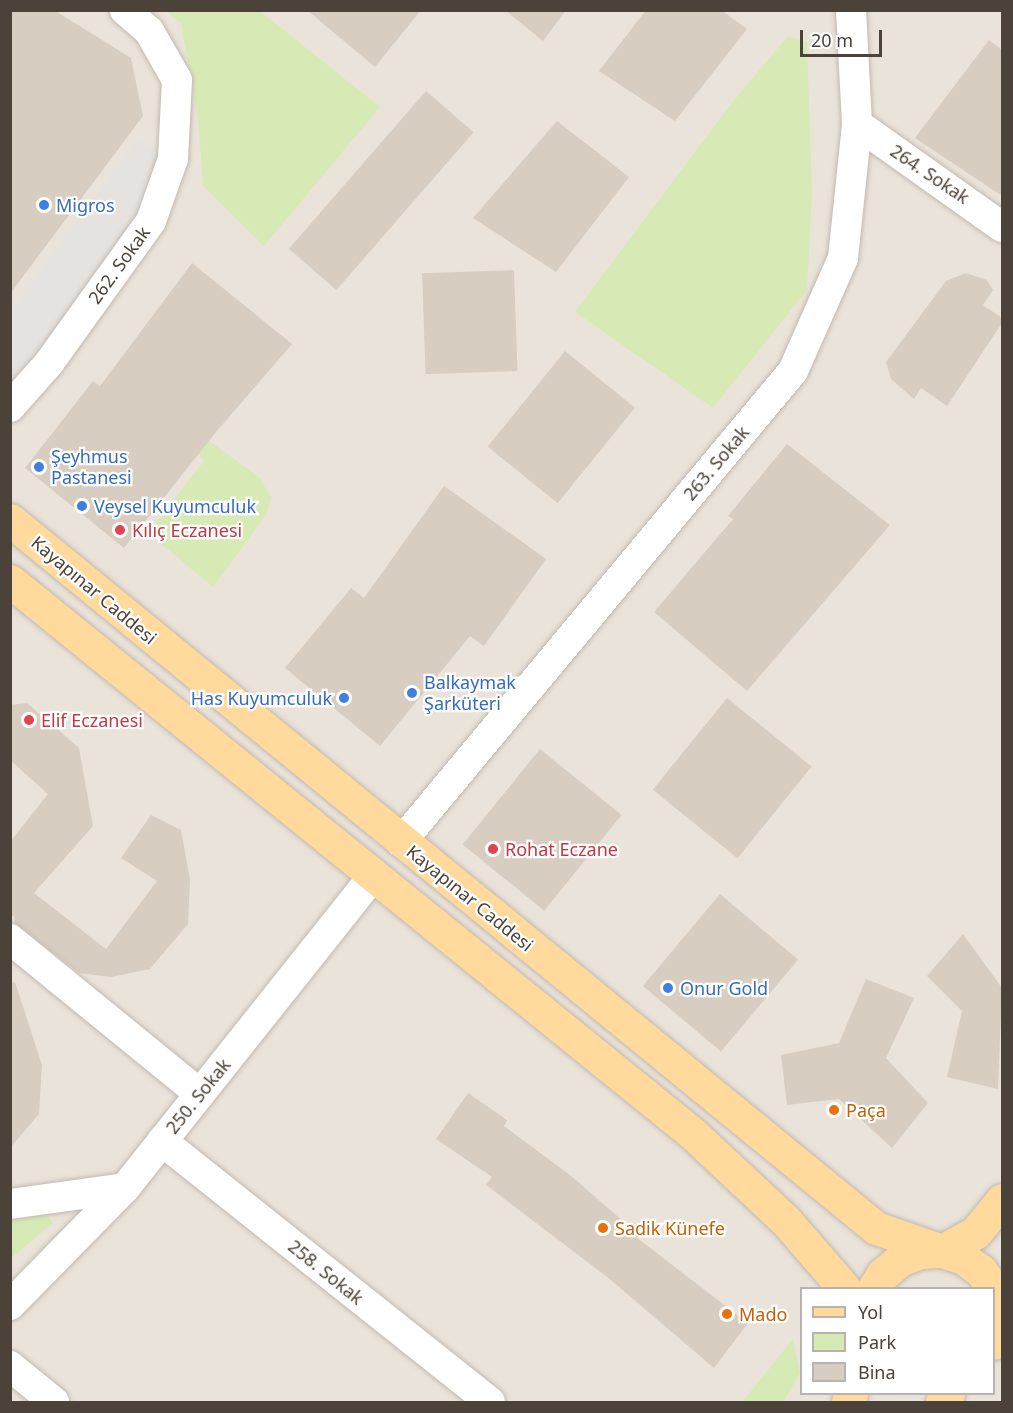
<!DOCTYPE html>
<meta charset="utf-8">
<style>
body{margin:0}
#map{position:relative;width:1013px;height:1413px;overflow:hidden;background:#f6f2ec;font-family:"Noto Sans",sans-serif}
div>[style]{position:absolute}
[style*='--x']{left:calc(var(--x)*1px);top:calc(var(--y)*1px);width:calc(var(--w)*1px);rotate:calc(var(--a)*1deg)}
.residential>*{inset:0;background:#eae3da}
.green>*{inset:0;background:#d7eab5}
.parking>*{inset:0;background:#e5e2e0}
.building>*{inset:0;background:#d8cdc1;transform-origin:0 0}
.roads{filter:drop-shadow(0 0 2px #c2b9ae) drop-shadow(0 0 2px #c2b9ae)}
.minor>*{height:30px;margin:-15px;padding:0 15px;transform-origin:15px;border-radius:15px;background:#fff}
.major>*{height:33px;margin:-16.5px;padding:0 16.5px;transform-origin:16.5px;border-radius:16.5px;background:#ffda9c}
.dots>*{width:16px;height:16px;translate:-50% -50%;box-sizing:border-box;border:3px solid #fff;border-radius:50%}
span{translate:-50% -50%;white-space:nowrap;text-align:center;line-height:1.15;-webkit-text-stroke:4.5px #fff;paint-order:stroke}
.street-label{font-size:18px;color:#4b4239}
.shop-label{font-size:18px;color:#366cbe}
.left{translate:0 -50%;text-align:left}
.right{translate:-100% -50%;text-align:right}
.health-label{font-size:18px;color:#be3a42}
.food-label{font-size:18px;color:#c56008}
.frame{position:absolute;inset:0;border:12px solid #4b4239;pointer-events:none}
.legend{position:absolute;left:800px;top:1287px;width:195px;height:108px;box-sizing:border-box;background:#fff;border:2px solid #b7b3b0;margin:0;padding:8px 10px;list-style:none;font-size:18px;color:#4b4239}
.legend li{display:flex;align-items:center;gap:12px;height:30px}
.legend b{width:30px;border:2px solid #b7b3b0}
.scale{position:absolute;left:800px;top:30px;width:82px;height:27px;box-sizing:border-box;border:3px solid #4b4239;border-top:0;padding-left:8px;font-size:18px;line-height:21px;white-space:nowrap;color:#4b4239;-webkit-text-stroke:4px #fff;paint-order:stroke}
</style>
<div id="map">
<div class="residential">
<i style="clip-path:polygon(evenodd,10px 11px,1002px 11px,1002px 1402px,11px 1402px,10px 11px,802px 1288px,994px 1288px,994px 1394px,802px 1394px,802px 1288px)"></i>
</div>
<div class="green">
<i style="clip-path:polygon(166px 11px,260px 11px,380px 107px,264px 246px,203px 186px,198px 119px,181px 23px)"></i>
<i style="clip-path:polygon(788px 36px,807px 42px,812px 193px,807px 290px,713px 408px,575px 312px,730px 105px)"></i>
<i style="clip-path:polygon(200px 434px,260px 478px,271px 498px,266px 515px,213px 587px,148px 533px,204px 461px,193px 444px)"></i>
<i style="clip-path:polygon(44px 1211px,53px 1223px,11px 1258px,11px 1222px)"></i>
<i style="clip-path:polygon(793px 1339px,800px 1373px,783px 1402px,742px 1402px)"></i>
</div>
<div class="parking">
<i style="clip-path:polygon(137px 139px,165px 156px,146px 217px,11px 401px,11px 311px)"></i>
</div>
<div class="building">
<i style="clip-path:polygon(10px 10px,54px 10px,131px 58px,143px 116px,10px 294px)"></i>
<i style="clip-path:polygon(307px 10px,421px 10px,375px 67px)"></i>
<i style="clip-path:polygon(505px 10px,566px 10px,543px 41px)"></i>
<i style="clip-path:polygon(646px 10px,721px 10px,747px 29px,675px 121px,599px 71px)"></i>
<i style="clip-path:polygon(989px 40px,1002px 50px,1002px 196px,915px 138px)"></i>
<i style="left:426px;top:91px;width:63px;height:209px;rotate:41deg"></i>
<i style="clip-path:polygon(557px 121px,629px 177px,556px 272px,473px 218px)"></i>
<i style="clip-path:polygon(192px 263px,292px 344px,216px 432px,124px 548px,25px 468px,93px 381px,100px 386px)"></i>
<i style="left:514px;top:270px;width:101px;height:92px;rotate:88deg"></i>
<i style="clip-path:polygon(966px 273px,987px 280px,993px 290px,983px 305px,1002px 318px,1002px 323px,947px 406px,921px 388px,914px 399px,891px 379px,886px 362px,946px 281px)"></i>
<i style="left:565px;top:351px;width:90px;height:123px;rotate:39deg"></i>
<i style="clip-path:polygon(787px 444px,890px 525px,747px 691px,654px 612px,733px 519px,728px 516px)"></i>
<i style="clip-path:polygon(444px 486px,546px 559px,484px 646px,470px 636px,380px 746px,285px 668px,351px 588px,364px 598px)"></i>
<i style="left:727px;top:698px;width:109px;height:118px;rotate:39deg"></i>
<i style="clip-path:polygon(27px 703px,79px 748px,93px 826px,34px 893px,106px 949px,157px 881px,121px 858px,151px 815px,181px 830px,190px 880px,188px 924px,150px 969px,111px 977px,79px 973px,15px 923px,14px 915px,10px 919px,10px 842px,48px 794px,10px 760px,10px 705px)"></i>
<i style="left:540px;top:749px;width:105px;height:123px;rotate:39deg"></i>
<i style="left:720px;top:894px;width:102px;height:120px;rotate:40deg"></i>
<i style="clip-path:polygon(963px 934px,1002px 988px,998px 1089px,947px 1077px,962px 1011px,927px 976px)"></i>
<i style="clip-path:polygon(866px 979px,914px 998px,886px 1058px,928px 1103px,892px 1148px,839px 1099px,787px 1105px,781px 1055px,839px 1043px)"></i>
<i style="clip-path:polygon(15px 982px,42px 1065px,39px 1114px,10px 1148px,10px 983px)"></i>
<i style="clip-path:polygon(468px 1093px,507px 1120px,504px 1126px,570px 1175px,639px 1235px,637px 1238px,748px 1323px,714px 1368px,606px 1276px,486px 1185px,492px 1177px,436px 1139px)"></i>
</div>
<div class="roads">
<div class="minor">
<i style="--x:857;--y:124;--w:178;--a:35.4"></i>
<i style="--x:10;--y:407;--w:59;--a:-48.4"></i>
<i style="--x:49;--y:363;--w:175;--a:-54.3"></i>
<i style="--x:151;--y:221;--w:66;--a:-70.5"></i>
<i style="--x:173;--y:159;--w:79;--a:-87.1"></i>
<i style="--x:177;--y:80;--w:56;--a:-119.7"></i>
<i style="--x:149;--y:31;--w:32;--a:-139"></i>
<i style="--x:401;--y:842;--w:613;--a:-50.23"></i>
<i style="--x:793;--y:371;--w:124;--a:-66.1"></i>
<i style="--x:843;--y:258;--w:135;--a:-84"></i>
<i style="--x:857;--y:124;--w:114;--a:-93"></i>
<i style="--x:10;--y:939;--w:245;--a:39.2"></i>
<i style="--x:162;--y:1141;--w:419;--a:38.5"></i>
<i style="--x:10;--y:1204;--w:116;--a:-7.9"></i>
<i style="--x:10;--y:1305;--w:164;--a:-45.5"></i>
<i style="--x:125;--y:1188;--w:399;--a:-51.5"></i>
<i style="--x:10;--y:1366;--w:57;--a:39.3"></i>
</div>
<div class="major">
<i style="--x:10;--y:520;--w:1119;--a:39.27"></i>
<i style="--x:876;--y:1228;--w:70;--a:19.2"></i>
<i style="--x:942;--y:1251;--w:39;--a:-29"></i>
<i style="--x:976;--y:1232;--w:41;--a:-50.9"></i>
<i style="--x:10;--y:581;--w:877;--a:38.99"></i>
<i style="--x:692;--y:1133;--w:129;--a:43.1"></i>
<i style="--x:786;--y:1221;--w:89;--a:49.1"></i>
<i style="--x:874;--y:1288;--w:15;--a:-58"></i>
<i style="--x:882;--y:1275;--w:23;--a:-40"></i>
<i style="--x:900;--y:1260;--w:22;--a:-22"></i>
<i style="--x:920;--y:1252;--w:22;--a:-3"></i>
<i style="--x:942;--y:1251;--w:22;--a:18"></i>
<i style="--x:963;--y:1258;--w:22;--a:36"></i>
<i style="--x:981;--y:1271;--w:21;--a:55"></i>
<i style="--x:994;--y:1289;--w:22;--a:77"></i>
<i style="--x:999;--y:1310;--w:22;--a:90"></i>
<i style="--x:999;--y:1332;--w:12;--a:114"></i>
<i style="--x:848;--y:1402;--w:9;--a:-69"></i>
<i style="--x:942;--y:1402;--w:10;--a:-53"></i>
</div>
</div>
<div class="dots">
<i style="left:44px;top:205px;background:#3f7fe0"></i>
<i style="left:39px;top:467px;background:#3f7fe0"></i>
<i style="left:82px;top:506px;background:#3f7fe0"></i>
<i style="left:120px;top:530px;background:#e0444e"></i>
<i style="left:412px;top:693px;background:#3f7fe0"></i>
<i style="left:344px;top:698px;background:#3f7fe0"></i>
<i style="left:29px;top:720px;background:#e0444e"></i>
<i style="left:493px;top:849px;background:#e0444e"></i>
<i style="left:668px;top:988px;background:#3f7fe0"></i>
<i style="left:834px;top:1110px;background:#e8710a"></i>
<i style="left:603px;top:1228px;background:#e8710a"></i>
<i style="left:727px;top:1314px;background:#e8710a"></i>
</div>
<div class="street-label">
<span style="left:930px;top:174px;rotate:34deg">264. Sokak</span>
<span style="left:119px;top:265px;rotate:-54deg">262. Sokak</span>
<span style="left:716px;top:463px;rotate:-50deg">263. Sokak</span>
<span style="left:94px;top:590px;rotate:40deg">Kayapınar Caddesi</span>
<span style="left:470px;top:898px;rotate:39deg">Kayapınar Caddesi</span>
<span style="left:198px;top:1096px;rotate:-51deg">250. Sokak</span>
<span style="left:326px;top:1272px;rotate:39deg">258. Sokak</span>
</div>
<div class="shop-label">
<span class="left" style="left:56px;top:205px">Migros</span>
<span class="left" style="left:51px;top:467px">Şeyhmus<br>Pastanesi</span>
<span class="left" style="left:94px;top:506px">Veysel Kuyumculuk</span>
<span class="left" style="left:424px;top:693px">Balkaymak<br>Şarküteri</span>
<span class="right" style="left:332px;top:698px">Has Kuyumculuk</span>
<span class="left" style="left:680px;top:988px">Onur Gold</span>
</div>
<div class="health-label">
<span class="left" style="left:132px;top:530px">Kılıç Eczanesi</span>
<span class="left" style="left:41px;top:720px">Elif Eczanesi</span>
<span class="left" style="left:505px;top:849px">Rohat Eczane</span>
</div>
<div class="food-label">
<span class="left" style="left:846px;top:1110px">Paça</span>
<span class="left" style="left:615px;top:1228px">Sadik Künefe</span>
<span class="left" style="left:739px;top:1314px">Mado</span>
</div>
<div class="frame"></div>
<ul class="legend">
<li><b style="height:8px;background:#ffda9c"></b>Yol</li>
<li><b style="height:16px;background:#d7eab5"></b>Park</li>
<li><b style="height:16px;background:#d8cdc1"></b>Bina</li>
</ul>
<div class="scale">20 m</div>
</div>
